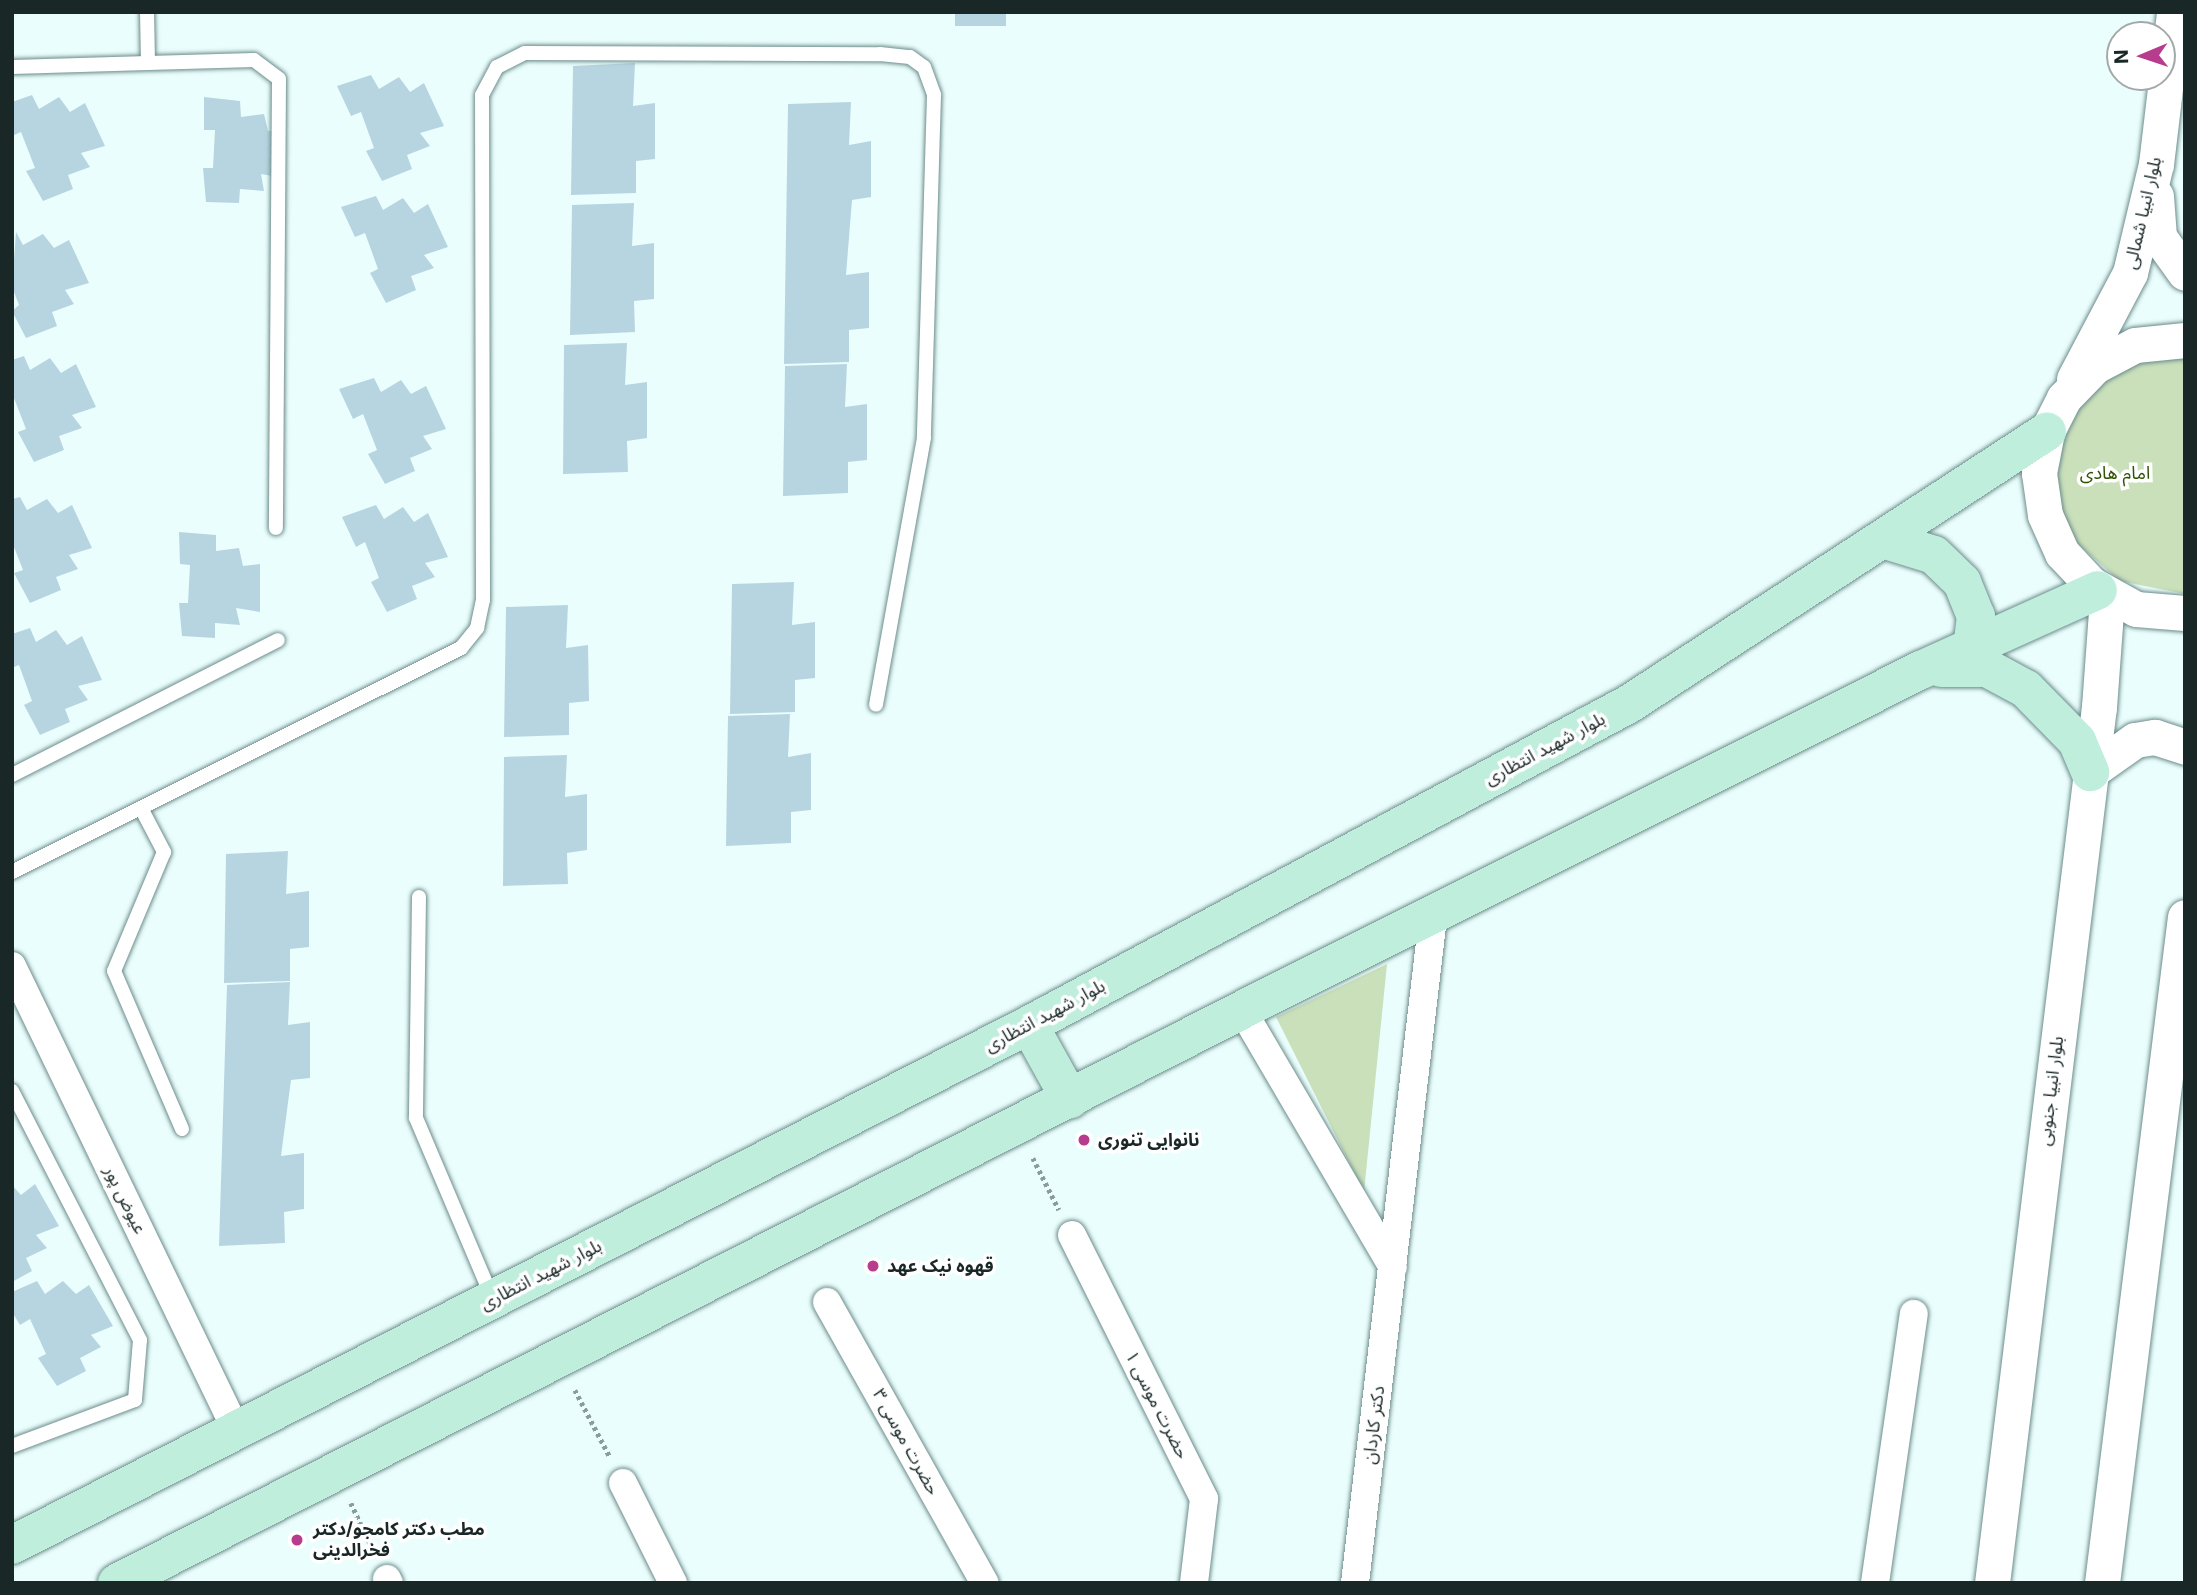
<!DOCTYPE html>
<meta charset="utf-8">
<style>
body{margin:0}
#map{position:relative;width:2197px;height:1595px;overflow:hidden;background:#eafefd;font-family:Inter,"Noto Sans Arabic",sans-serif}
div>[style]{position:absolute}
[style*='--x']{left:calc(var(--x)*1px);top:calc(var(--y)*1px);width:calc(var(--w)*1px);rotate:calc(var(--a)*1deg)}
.green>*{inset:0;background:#cae0bb}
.building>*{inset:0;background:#b7d5e1;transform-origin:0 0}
.path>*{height:4.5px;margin-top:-2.25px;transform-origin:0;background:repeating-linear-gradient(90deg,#8b9c9b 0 3.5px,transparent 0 7px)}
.roads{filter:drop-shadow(0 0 2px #6c8c8b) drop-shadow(0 0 2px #6c8c8b)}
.service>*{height:14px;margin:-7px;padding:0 7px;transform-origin:7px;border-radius:7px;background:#fff}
.minor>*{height:28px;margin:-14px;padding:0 14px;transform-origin:14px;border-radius:14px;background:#fff}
.tertiary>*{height:35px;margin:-17.5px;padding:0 17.5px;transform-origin:17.5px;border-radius:17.5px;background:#fff}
.secondary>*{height:38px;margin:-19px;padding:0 19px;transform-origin:19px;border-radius:19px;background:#bfeedd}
.dots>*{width:19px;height:19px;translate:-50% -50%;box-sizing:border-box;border:4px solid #fff;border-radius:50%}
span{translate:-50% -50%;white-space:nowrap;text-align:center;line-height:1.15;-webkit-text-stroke:7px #fff;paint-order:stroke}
.street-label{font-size:18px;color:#1a2727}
.park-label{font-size:18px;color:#2e5200}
.poi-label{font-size:18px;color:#1a2727;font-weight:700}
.left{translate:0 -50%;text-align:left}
.frame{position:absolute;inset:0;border:14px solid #1a2727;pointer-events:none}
.north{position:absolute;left:2106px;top:21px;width:70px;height:70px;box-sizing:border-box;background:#fff;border:2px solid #a3a9a9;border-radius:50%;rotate:268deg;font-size:19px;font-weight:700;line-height:28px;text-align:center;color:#1a2727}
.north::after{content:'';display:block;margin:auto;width:24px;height:32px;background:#b73c8e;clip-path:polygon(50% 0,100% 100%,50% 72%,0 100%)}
</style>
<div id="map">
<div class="green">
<i style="clip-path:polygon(2135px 345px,2185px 357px,2185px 594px,2120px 581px,2045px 515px,2047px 432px)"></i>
<i style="clip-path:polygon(1387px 964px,1364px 1192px,1276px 1017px)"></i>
</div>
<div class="building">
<i style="left:955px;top:12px;width:51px;height:14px"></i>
<i style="clip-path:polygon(635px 63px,633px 106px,655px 103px,655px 159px,636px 161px,636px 193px,571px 195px,573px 66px)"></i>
<i style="clip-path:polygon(371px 75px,379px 89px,399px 77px,410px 92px,424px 83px,444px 126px,420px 133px,430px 146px,407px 155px,412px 169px,382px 181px,366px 151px,374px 148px,361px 112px,351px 116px,337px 86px)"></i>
<i style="clip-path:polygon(32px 95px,39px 109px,59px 97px,70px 112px,85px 103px,105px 146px,81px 153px,90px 167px,68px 175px,73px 189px,43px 201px,26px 171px,35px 168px,21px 132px,12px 136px,12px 102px)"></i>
<i style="clip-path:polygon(204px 97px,240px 101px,241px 117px,264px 114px,268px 131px,285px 130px,284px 178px,261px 174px,264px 191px,240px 189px,239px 203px,206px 202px,203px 168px,213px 168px,215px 130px,204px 130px)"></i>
<i style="clip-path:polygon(851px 102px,849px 145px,871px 141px,871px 197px,852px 200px,846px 275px,869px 272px,869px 328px,849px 330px,849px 362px,784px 364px,788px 104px)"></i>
<i style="clip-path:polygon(376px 196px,383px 210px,403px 198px,414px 213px,428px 204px,448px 247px,424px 255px,434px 268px,411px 276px,416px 290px,386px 303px,370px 273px,378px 269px,365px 233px,355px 237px,341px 207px)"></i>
<i style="clip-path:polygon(634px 203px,632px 246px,654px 243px,654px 299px,634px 301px,635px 332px,570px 335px,572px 205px)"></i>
<i style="clip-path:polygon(16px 232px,23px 245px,43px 234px,54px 248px,69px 240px,89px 283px,65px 290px,74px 304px,52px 312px,57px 326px,26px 338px,12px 311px,19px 305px,12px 287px)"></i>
<i style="clip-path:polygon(627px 343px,625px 385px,647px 382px,647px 438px,627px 441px,628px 472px,563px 474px,564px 345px)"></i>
<i style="clip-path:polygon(24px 356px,30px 370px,50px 358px,61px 373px,76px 364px,96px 407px,72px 415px,82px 428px,59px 436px,64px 450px,34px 462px,18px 432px,26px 429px,12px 393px,12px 360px)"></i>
<i style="clip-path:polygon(847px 364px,845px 407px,867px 404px,867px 460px,848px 462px,848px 493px,783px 496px,785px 366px)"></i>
<i style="clip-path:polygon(374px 378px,381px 392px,401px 380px,411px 394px,426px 386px,446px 429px,423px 436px,432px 449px,410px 458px,415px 471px,385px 484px,368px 454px,377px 450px,363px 414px,353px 419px,339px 389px)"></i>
<i style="clip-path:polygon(20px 497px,27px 510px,47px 499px,58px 513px,72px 505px,92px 548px,69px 555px,78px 569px,56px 577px,61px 590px,30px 603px,14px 573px,23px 570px,12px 542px,12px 499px)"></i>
<i style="clip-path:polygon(376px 505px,384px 519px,403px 507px,414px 522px,428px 513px,448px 557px,425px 563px,435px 577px,412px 586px,417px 599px,387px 612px,371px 582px,379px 578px,365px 542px,356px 547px,342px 517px)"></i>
<i style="clip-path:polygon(179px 532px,216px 535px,216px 551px,239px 548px,243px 566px,260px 564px,260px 612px,236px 608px,240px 625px,215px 623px,215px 638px,182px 636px,179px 603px,188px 603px,190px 565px,180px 564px)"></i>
<i style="clip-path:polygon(794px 582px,792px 625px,815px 622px,815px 678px,795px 680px,795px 712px,730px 714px,732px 584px)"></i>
<i style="clip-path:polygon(568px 605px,566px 648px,588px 645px,589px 701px,569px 703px,569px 735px,504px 737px,506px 607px)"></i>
<i style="clip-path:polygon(30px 628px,36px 642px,56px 630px,67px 645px,82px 636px,102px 680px,78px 686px,88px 700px,65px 709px,70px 722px,40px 735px,24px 705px,32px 701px,19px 665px,12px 668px,12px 634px)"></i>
<i style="clip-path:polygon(790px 714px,788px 757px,811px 753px,811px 810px,791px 812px,791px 843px,726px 846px,728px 716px)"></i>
<i style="clip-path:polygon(567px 755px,565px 797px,587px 794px,587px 850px,567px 853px,568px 884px,503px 886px,504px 757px)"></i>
<i style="clip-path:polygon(288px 851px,286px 894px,309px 891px,309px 947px,290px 949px,290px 981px,224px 983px,226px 854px)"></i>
<i style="clip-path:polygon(290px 982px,288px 1025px,310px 1022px,310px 1078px,291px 1080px,281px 1156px,304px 1153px,304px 1209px,284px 1212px,285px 1243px,219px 1246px,227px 985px)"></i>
<i style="clip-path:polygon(35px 1184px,59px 1226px,36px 1235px,47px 1248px,26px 1258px,32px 1271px,12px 1282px,12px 1185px,21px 1195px)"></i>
<i style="clip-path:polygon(37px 1281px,45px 1294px,63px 1281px,76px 1294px,89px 1285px,113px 1326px,91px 1335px,101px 1347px,80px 1358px,86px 1371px,57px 1386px,38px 1358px,46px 1354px,30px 1319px,20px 1325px,12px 1312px,12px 1292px)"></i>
</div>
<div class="path">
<i style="--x:1033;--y:1158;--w:58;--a:63.4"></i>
<i style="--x:575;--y:1390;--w:76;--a:62.4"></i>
<i style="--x:351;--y:1503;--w:54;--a:64.9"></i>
</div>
<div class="roads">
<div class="service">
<i style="--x:148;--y:63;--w:106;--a:-1.6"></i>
<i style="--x:254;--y:60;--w:31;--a:37"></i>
<i style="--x:279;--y:79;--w:449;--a:90.4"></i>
<i style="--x:12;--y:67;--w:136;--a:-1.7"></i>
<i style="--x:148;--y:63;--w:51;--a:-91.1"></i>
<i style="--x:12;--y:775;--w:298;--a:-26.9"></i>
<i style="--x:141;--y:808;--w:50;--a:62.4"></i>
<i style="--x:164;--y:852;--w:129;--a:112.8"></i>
<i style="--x:114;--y:971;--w:172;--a:66.7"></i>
<i style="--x:12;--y:872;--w:502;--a:-26.51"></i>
<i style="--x:461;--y:648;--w:26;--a:-51"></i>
<i style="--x:477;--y:628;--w:29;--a:-78"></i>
<i style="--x:483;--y:600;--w:505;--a:-90.11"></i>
<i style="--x:482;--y:95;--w:32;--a:-62"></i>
<i style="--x:497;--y:67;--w:31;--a:-27"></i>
<i style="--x:525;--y:53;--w:355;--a:0.2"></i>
<i style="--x:880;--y:54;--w:30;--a:6"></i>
<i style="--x:910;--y:57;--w:17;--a:36"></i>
<i style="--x:924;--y:67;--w:30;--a:70"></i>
<i style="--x:934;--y:95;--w:343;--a:91.7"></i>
<i style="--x:924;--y:438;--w:271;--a:100.2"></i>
<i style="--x:419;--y:897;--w:221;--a:90.8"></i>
<i style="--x:416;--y:1118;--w:194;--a:67"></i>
<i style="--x:12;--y:1091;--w:280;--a:62.8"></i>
<i style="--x:140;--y:1340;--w:60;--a:94.8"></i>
<i style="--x:135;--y:1400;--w:131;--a:159.5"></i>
</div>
<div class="minor">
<i style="--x:12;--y:966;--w:520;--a:64.22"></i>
<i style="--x:1242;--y:1010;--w:298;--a:59.6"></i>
<i style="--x:1072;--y:1235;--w:295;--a:63.4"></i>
<i style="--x:1204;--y:1499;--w:85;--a:96.8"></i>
<i style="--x:827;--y:1302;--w:322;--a:60.7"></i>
<i style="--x:623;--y:1483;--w:112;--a:63.4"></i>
<i style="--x:387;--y:1579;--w:4;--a:63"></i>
<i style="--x:1355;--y:1583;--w:671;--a:-83.32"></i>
<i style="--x:1875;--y:1583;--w:272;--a:-81.8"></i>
</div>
<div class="tertiary">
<i style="--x:2156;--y:196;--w:41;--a:85.8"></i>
<i style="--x:2159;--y:237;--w:44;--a:54.2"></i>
<i style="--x:2185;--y:340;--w:50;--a:174.3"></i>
<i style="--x:2135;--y:345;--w:45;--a:152.3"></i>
<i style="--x:2095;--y:366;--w:45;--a:134.1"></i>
<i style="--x:2064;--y:398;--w:38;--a:117"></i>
<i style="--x:2047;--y:432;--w:42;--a:101"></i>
<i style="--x:2039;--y:473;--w:42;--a:81.9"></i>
<i style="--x:2045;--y:515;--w:42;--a:65.9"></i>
<i style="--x:2062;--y:553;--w:42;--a:46.9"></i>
<i style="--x:2091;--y:584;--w:51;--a:29.1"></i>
<i style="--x:2136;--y:609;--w:49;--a:4.7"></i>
<i style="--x:2074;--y:379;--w:120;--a:-62.2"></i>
<i style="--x:2130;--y:273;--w:112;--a:-76.6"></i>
<i style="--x:2156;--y:164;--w:153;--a:-83.2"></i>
<i style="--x:2090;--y:772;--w:55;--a:-35.4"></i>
<i style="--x:2135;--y:740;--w:20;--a:-9"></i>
<i style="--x:2155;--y:737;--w:32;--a:18"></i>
<i style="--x:1992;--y:1583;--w:883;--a:-83.04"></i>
<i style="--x:2099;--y:707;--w:109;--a:-85.8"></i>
<i style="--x:2102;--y:1583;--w:671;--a:-82.9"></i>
</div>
<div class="secondary">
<i style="--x:1886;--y:540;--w:50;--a:17.4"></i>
<i style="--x:1934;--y:555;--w:39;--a:44"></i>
<i style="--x:1962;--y:582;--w:37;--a:68"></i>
<i style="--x:1976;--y:616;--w:33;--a:97"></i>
<i style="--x:1941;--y:668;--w:46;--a:0"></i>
<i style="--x:1987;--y:668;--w:44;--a:28.3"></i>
<i style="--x:2026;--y:689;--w:73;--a:45.6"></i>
<i style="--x:2077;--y:741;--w:34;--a:67"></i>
<i style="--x:1029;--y:1025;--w:85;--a:61"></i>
<i style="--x:12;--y:1545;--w:1142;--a:-27.08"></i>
<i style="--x:1029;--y:1025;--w:680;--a:-28.15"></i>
<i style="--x:1629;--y:704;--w:499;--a:-33.1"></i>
<i style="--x:117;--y:1583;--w:1263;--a:-26.99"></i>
<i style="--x:1242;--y:1010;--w:759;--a:-26.6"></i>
<i style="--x:1921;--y:670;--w:194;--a:-24.3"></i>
</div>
</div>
<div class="dots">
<i style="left:1084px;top:1140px;background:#b73c8e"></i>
<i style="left:873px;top:1266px;background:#b73c8e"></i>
<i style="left:297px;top:1540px;background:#b73c8e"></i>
</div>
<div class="street-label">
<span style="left:2143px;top:213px;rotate:-77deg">بلوار انبیا شمالی</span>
<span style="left:1545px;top:749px;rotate:-28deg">بلوار شهید انتظاری</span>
<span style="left:1045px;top:1016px;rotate:-28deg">بلوار شهید انتظاری</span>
<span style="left:2051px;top:1091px;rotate:-83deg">بلوار انبیا جنوبی</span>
<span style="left:125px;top:1200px;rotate:64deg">عیوض پور</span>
<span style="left:541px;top:1275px;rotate:-27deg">بلوار شهید انتظاری</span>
<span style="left:1157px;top:1405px;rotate:63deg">حضرت موسی ۱</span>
<span style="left:1374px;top:1425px;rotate:-83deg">دکتر کاردان</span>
<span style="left:906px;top:1442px;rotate:61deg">حضرت موسی ۳</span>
</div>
<div class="park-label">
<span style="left:2115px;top:473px">امام هادی</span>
</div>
<div class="poi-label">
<span class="left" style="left:1098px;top:1140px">نانوایی تنوری</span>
<span class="left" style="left:887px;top:1266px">قهوه نیک عهد</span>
<span class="left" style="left:313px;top:1540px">مطب دکتر کامجو/دکتر<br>فخرالدینی</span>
</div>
<div class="frame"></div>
<div class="north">N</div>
</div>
